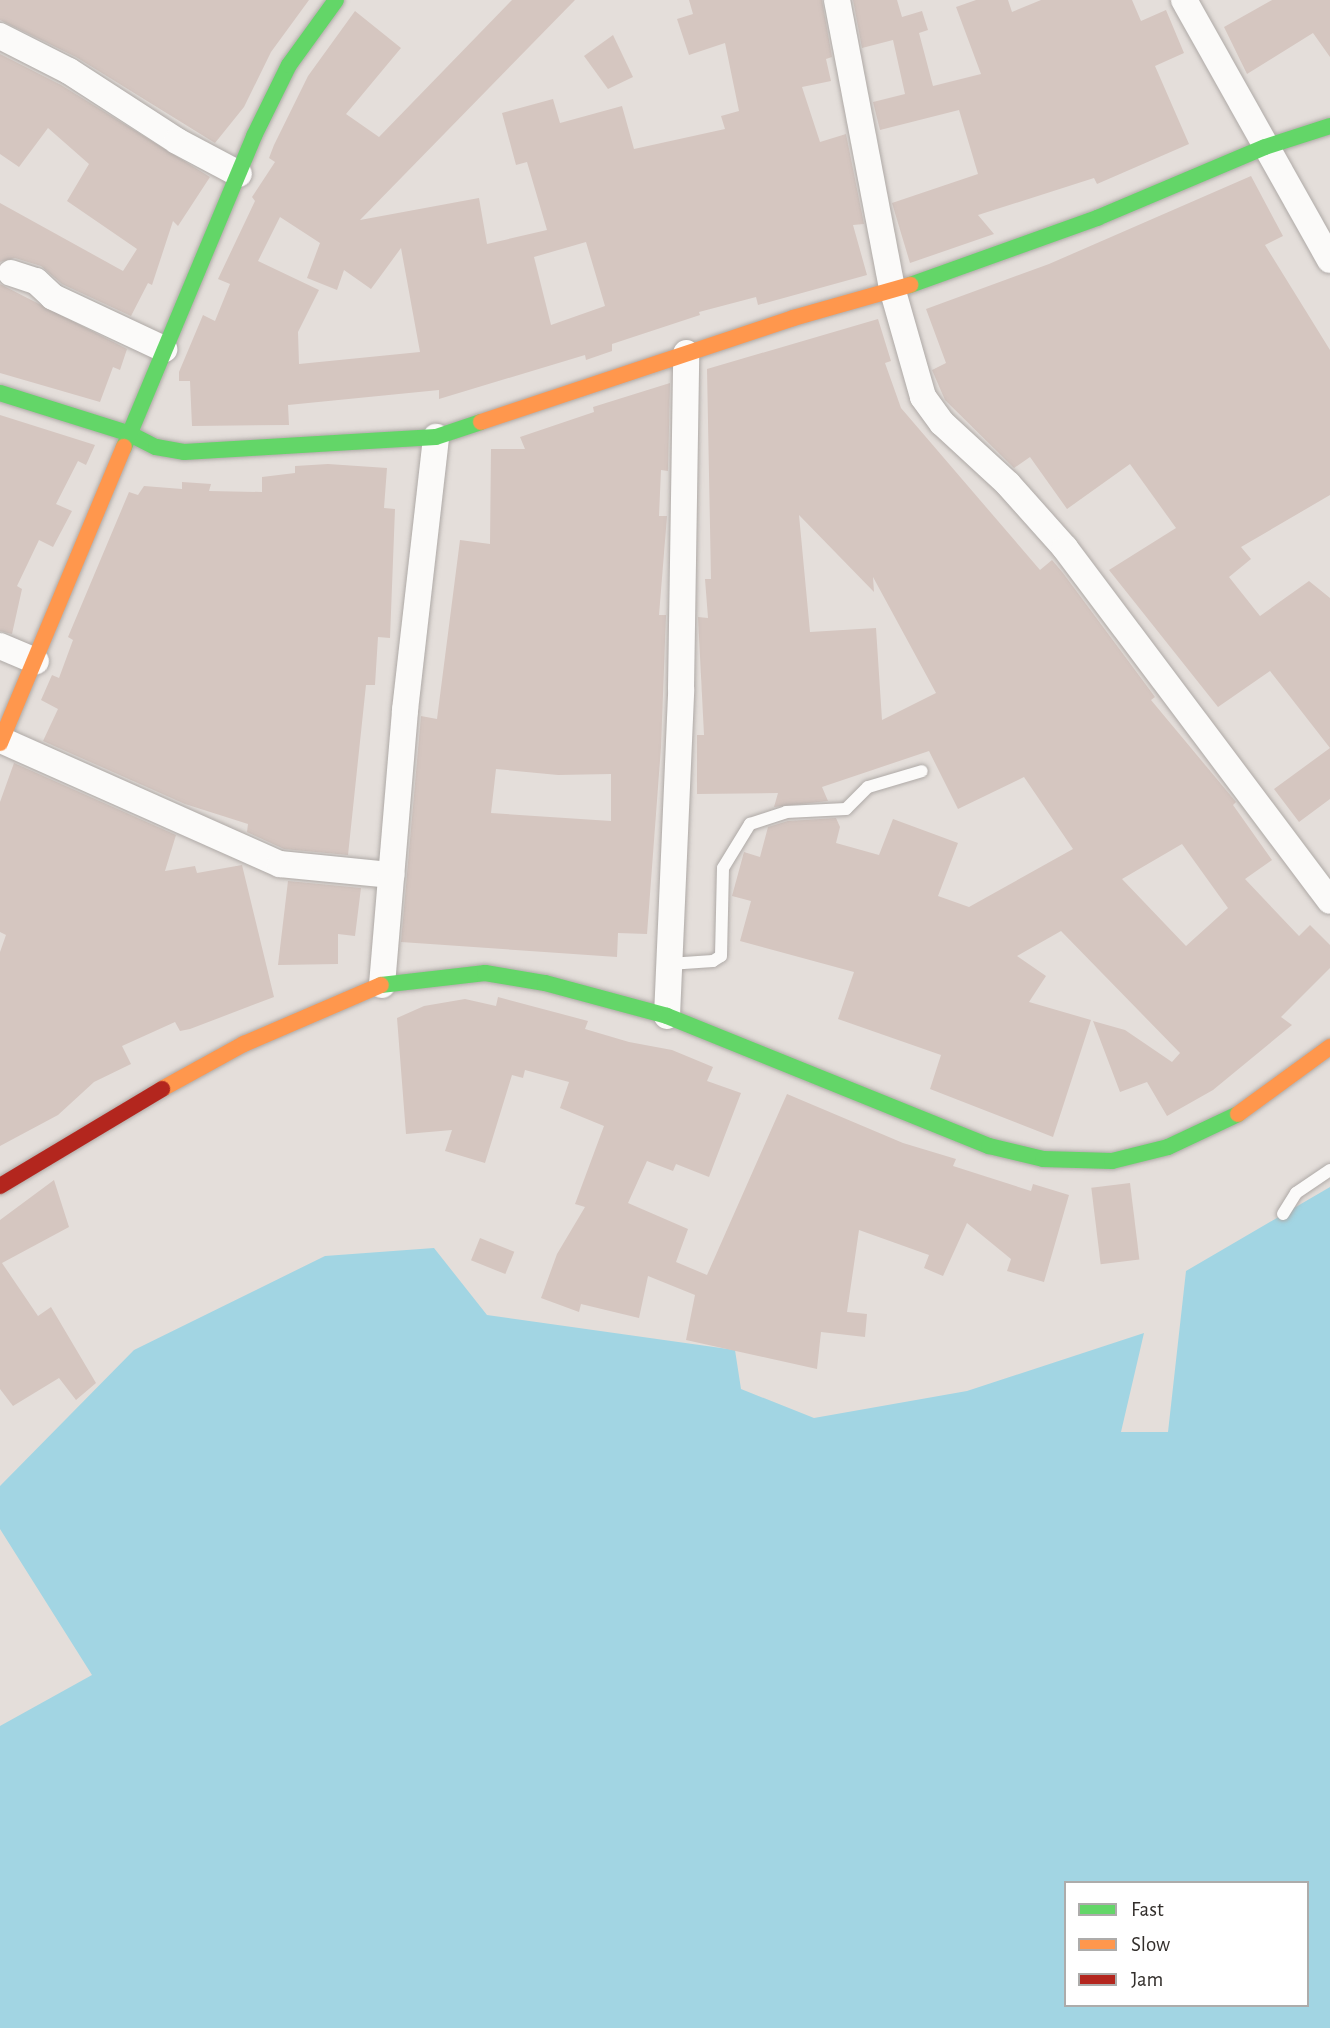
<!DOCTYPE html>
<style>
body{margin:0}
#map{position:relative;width:1330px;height:2028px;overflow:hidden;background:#e4deda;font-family:"Alegreya Sans",sans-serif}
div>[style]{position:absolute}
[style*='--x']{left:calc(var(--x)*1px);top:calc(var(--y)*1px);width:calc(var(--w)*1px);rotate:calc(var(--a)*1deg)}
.water>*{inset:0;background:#a2d5e3}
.building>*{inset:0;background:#d5c6c0;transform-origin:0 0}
.roads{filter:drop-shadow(0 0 2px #aea9a6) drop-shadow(0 0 2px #aea9a6)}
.lane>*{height:12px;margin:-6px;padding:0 6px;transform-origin:6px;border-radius:6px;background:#fbfaf9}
.street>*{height:26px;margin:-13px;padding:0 13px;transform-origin:13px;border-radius:13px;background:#fbfaf9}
.fast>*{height:16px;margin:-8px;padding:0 8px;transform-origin:8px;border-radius:8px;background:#63d668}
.slow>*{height:16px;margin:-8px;padding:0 8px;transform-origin:8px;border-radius:8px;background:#ff974d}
.jam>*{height:16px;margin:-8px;padding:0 8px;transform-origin:8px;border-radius:8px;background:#b3261e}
span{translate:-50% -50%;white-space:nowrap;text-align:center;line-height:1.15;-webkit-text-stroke:5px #fff;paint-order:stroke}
.legend{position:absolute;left:1064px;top:1881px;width:245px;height:126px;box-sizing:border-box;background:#fff;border:2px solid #adacab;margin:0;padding:9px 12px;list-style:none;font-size:21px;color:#332f2c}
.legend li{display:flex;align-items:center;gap:14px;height:35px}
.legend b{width:35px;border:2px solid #adacab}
</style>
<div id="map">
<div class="water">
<i style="clip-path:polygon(evenodd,1330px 1187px,1330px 2028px,0 2028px,0 1726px,92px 1675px,0 1529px,0 1486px,134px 1350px,325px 1256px,434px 1248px,487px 1315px,735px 1350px,741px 1389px,814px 1418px,967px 1391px,1144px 1333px,1121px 1432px,1168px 1432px,1186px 1271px,1330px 1187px,1066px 1883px,1307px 1883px,1307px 2005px,1066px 2005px,1066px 1883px)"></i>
</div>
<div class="building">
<i style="clip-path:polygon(0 0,309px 0,271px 52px,244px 107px,215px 143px,76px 57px,0 20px)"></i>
<i style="clip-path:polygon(evenodd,512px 0,575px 0,360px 220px,479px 198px,487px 244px,547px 230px,527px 162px,516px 165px,502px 113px,553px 99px,560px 123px,622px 106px,634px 149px,725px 129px,721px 116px,739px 111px,725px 43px,689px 55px,677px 19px,693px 14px,689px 0,822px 0,832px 57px,826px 59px,831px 81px,802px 87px,820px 142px,846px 134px,864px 224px,853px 225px,867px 275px,758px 305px,756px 297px,699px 312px,700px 315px,612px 344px,612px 351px,586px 360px,585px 355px,439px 399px,439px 390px,288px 405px,289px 425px,192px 426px,190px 381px,179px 381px,179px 372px,203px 315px,215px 321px,230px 284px,218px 279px,255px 201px,252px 197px,275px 162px,269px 158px,274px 145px,308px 76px,355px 11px,401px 48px,346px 114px,379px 137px,512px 0,280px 217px,320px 243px,307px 278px,337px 290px,344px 270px,371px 289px,401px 248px,420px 352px,299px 364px,298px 332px,319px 290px,258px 261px,280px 217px,512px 0,586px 242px,605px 306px,551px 325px,534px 257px,586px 242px)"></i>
<i style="clip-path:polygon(853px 0,897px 0,902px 17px,922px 11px,928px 30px,919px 33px,933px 86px,981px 74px,956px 7px,976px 0,1008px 0,1012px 12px,1041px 0,1132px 0,1141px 21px,1166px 10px,1184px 53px,1155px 66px,1189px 144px,1097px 184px,1094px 178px,978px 215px,994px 234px,910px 263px,892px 203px,978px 174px,959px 110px,880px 130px,873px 102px,905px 94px,893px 40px,862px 48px)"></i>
<i style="clip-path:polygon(1272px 0,1330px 0,1330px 57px,1313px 33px,1247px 74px,1224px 27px)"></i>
<i style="clip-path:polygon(613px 35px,633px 77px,608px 89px,584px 56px)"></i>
<i style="clip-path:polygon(0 54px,61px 85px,210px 177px,178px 226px,173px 221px,152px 285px,148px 283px,131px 316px,62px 284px,41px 266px,15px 258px,0 262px,0 203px,123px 271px,137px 249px,67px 201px,89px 164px,48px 128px,19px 167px,0 154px)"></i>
<i style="clip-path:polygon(1251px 176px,1283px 236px,1265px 245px,1330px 350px,1330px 495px,1241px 547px,1251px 559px,1229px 577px,1260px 616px,1309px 581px,1330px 598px,1330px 799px,1299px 822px,1274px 789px,1330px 748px,1270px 671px,1218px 707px,1109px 570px,1176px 528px,1130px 464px,1067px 509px,1030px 457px,1014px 468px,945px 400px,932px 370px,946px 363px,926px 309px,1049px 264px)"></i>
<i style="clip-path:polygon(0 284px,127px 349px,120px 370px,113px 367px,100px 402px,0 373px)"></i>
<i style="clip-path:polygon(evenodd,878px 319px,891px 361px,885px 363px,901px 408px,1040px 570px,1052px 560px,1063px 573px,1155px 697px,1151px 700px,1236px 802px,1233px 805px,1272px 860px,1245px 879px,1299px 936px,1310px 925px,1330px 945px,1330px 968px,1281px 1017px,1292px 1025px,1213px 1090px,1167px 1116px,1147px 1082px,1120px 1092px,1093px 1021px,1125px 1030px,1172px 1062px,1180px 1053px,1061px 931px,1017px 956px,1046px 976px,1029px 1002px,1091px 1020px,1053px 1137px,930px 1089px,941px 1055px,838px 1019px,854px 972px,740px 941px,751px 901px,732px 896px,744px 852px,760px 857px,768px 827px,788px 821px,836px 818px,840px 827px,836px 843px,879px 855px,893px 819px,958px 843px,938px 896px,969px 907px,1073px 849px,1024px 777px,958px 809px,929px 751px,822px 787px,828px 801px,774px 807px,778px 793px,697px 794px,697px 735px,704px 735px,698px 617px,708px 618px,705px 579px,711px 579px,707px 369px,878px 319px,799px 515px,874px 592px,873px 577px,936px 693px,882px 720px,876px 628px,810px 632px,799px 515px,878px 319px,1182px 844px,1228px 908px,1186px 946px,1122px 879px,1182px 844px)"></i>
<i style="clip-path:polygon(evenodd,670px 383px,668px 471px,661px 470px,659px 516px,667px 516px,659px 615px,666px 615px,661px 747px,647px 934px,618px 933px,617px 957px,401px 942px,421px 716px,437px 719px,460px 540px,490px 544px,491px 449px,525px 449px,520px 437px,594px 412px,593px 407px,670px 383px,496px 769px,558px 775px,611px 774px,611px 821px,491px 813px,496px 769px)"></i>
<i style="clip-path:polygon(0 415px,95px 445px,86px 465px,78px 461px,56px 504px,72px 511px,53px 547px,39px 540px,17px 586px,22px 589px,12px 634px,0 631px)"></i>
<i style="clip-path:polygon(328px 464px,387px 468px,384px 508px,395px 509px,390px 638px,378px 637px,375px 685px,366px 685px,348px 855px,284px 849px,247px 832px,248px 824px,185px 804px,43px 741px,58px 709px,41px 700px,52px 675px,59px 678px,73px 640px,68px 637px,129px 492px,138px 495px,144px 486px,182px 489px,182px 482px,211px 484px,209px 491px,262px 492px,262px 477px,295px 473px,295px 466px)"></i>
<i style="clip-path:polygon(14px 763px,176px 835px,165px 871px,195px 866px,197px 873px,242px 865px,274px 997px,190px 1029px,180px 1031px,175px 1022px,122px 1046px,131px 1064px,94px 1082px,58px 1115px,0 1146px,0 952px,6px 935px,0 932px,0 802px)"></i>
<i style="clip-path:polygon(288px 881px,361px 888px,355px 936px,338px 934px,338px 964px,278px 965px)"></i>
<i style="clip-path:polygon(498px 997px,588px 1021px,585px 1029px,629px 1042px,672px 1050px,713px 1067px,707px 1081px,741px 1093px,709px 1177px,676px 1164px,673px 1171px,647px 1161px,628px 1203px,688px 1229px,676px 1262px,707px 1275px,787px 1094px,903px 1143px,956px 1159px,953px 1166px,1031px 1191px,1033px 1184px,1069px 1195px,1044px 1282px,1007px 1271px,1011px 1259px,967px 1223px,943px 1276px,924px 1268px,929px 1255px,859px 1230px,847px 1312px,867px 1314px,865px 1337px,821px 1332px,817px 1369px,686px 1340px,695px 1295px,648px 1276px,639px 1318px,581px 1304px,579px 1312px,541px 1298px,557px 1254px,585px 1207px,575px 1204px,604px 1126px,560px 1108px,569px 1082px,525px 1070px,523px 1078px,512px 1075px,485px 1163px,445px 1151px,452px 1130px,406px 1134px,397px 1018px,424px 1006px,465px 999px,496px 1006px)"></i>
<i style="clip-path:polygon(54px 1180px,69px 1227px,2px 1263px,38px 1316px,51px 1307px,96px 1383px,76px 1400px,59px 1378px,13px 1406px,0 1389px,0 1220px)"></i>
<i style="left:1130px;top:1183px;width:77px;height:39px;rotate:83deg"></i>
<i style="left:480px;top:1238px;width:37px;height:24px;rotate:22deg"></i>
</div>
<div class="roads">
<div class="lane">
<i style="--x:669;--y:964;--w:44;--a:-3.9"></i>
<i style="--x:713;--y:961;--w:9;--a:-32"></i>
<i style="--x:721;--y:956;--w:88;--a:-88.7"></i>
<i style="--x:723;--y:868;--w:52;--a:-58.5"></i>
<i style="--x:750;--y:824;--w:38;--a:-18"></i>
<i style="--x:786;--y:812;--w:60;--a:-2.9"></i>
<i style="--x:846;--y:809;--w:31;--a:-45"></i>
<i style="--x:868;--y:787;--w:56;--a:-16.5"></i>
<i style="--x:1283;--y:1214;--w:25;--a:-58"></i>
<i style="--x:1296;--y:1193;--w:41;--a:-34.1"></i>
</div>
<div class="street">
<i style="--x:837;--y:0;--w:293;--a:79.2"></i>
<i style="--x:892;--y:288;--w:113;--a:74.1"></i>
<i style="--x:923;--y:397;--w:32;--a:54"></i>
<i style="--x:942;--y:423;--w:90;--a:42.7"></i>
<i style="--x:1008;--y:484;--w:86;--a:48.3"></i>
<i style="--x:1065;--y:548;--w:441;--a:53.1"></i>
<i style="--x:1184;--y:0;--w:298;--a:60.7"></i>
<i style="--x:0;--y:36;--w:77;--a:26.9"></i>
<i style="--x:69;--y:71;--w:129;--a:32.9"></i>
<i style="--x:177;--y:141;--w:70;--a:28"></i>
<i style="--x:11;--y:273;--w:26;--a:18"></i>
<i style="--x:36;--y:281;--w:23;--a:43"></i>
<i style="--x:53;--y:297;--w:123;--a:25.1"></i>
<i style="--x:0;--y:646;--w:39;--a:23"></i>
<i style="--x:1;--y:740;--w:305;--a:24"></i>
<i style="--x:280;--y:864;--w:112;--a:5.7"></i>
<i style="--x:382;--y:985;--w:276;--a:-85.2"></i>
<i style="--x:405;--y:710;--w:275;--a:-83.5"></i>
<i style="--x:667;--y:1016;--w:327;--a:-87.5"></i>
<i style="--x:681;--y:689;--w:336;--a:-89.1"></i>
</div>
<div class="fast">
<i style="--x:910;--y:285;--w:199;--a:-19.7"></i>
<i style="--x:1097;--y:218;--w:182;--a:-22.9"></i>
<i style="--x:1265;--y:147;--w:68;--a:-17.9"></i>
<i style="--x:0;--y:393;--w:134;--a:17.4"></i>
<i style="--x:128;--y:433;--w:31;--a:27"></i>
<i style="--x:156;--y:447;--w:28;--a:10"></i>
<i style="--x:184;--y:452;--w:252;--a:-3.4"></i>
<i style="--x:436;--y:437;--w:47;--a:-18.4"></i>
<i style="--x:124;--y:447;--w:337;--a:-67.3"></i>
<i style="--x:254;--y:136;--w:79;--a:-63.8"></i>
<i style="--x:289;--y:65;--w:80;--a:-54.1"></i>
<i style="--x:381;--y:985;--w:105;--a:-6.6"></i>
<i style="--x:485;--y:973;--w:61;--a:9.5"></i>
<i style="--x:545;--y:983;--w:126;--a:15.1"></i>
<i style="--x:667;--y:1016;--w:347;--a:22"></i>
<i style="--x:989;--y:1146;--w:56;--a:13.5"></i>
<i style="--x:1043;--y:1159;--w:69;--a:1.7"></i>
<i style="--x:1112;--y:1161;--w:58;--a:-14"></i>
<i style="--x:1168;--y:1147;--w:77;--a:-25.2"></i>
</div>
<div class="slow">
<i style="--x:481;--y:422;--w:329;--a:-18.4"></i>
<i style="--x:793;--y:318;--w:122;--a:-15.8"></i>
<i style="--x:0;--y:743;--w:321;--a:-67.3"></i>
<i style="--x:162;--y:1089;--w:94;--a:-28.8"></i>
<i style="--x:244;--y:1044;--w:149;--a:-23.3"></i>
<i style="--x:1238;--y:1114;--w:114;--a:-36.1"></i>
</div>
<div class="jam">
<i style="--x:0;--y:1186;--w:189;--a:-30.9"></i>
</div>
</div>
<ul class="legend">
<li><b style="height:9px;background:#63d668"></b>Fast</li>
<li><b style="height:9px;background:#ff974d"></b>Slow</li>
<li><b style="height:9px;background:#b3261e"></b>Jam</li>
</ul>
</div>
